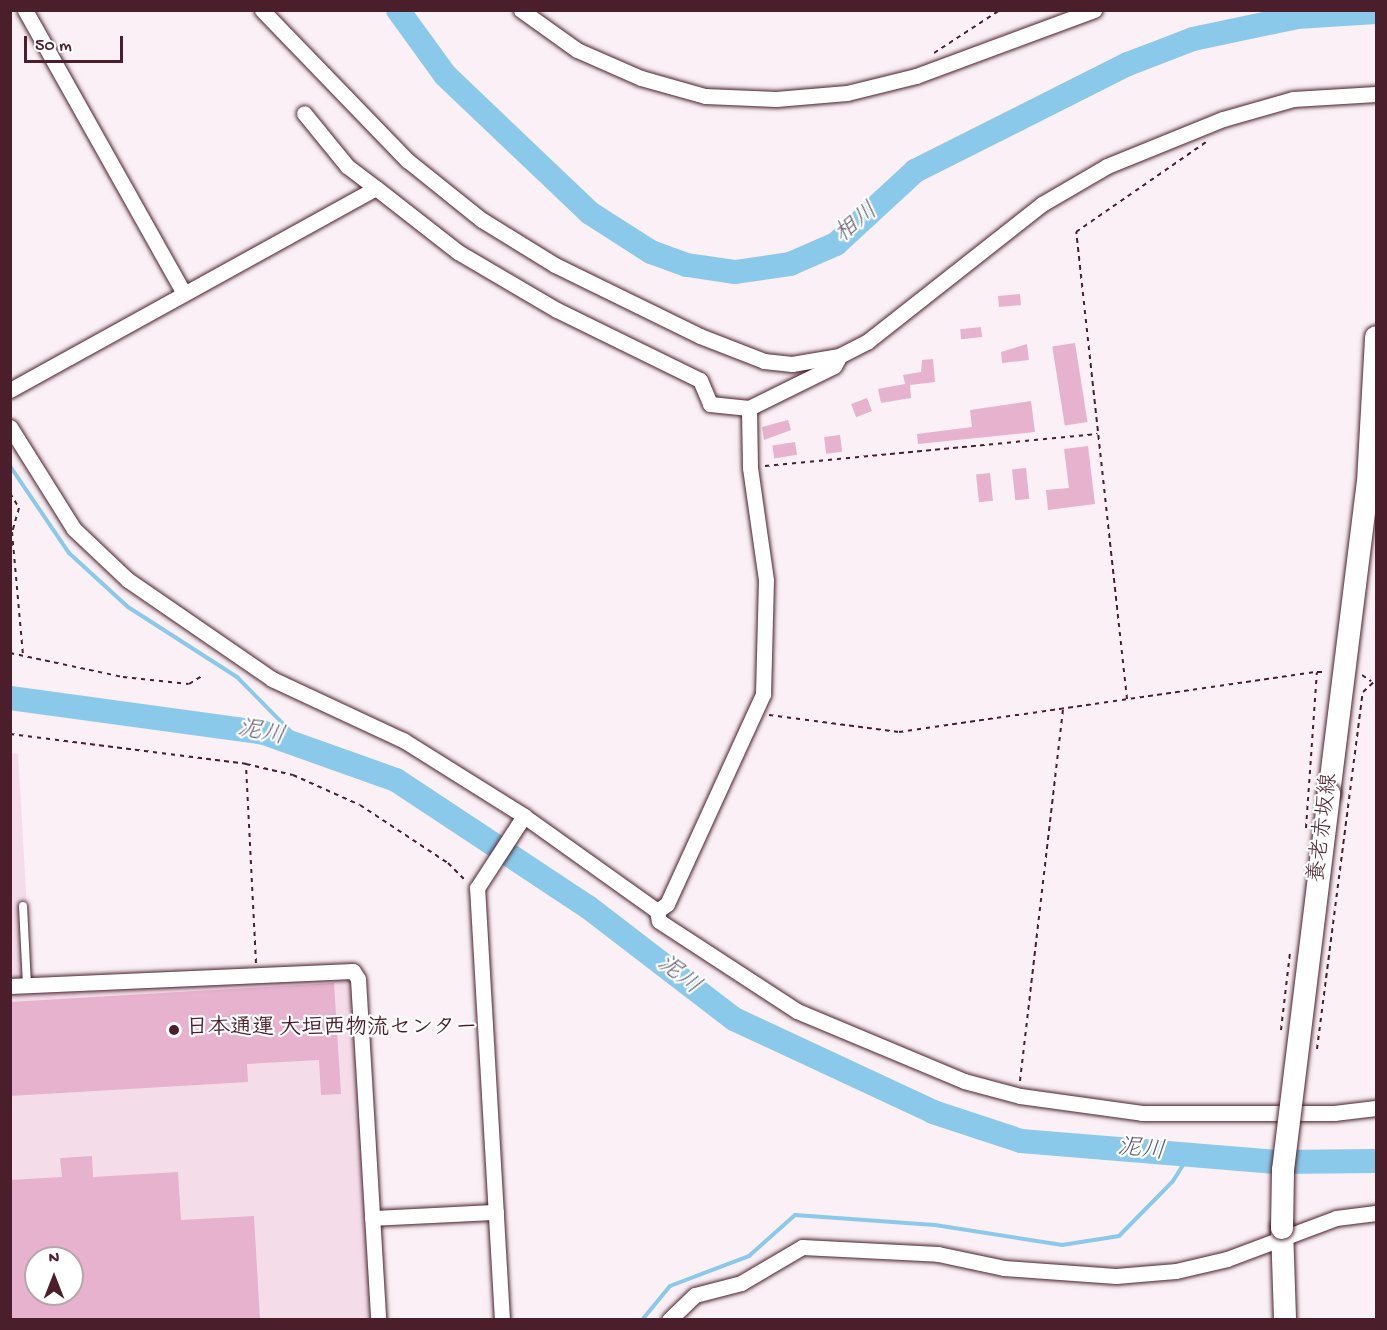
<!DOCTYPE html>
<meta charset="utf-8">
<style>
body{margin:0}
#map{position:relative;width:1387px;height:1330px;overflow:hidden;background:#faf0f5;font-family:"Gochi Hand","Klee One",sans-serif}
div>[style]{position:absolute}
[style*='--x']{left:calc(var(--x)*1px);top:calc(var(--y)*1px);width:calc(var(--w)*1px);rotate:calc(var(--a)*1deg)}
.built>*{inset:0;background:#f4dde9}
.stream>*{height:4px;margin:-2px;padding:0 2px;transform-origin:2px;border-radius:2px;background:#8bc9eb}
.river>*{height:24px;margin:-12px;padding:0 12px;transform-origin:12px;border-radius:12px;background:#8bc9eb}
.building>*{inset:0;background:#e6b2ce;transform-origin:0 0}
.path>*{height:2px;margin-top:-1px;transform-origin:0;background:repeating-linear-gradient(90deg,#4a1f2b 0 4.5px,transparent 0 9px)}
.roads{filter:drop-shadow(0 0 2px #4a1f2b) drop-shadow(0 0 2px #4a1f2b)}
.lane>*{height:8px;margin:-4px;padding:0 4px;transform-origin:4px;border-radius:4px;background:#fff}
.street>*{height:15px;margin:-7.5px;padding:0 7.5px;transform-origin:7.5px;border-radius:7.5px;background:#fff}
.secondary>*{height:22px;margin:-11px;padding:0 11px;transform-origin:11px;border-radius:11px;background:#fff}
.bridges{filter:drop-shadow(0 0 2px #4a1f2b) drop-shadow(0 0 2px #4a1f2b)}
.secondary-bridge>*{height:22px;margin:-11px;padding:0 11px;transform-origin:11px;border-radius:11px;background:#fff}
.dots>*{width:16px;height:16px;translate:-50% -50%;box-sizing:border-box;border:3px solid #fff;border-radius:50%}
span{translate:-50% -50%;white-space:nowrap;text-align:center;line-height:1.15;-webkit-text-stroke:4.5px #fff;paint-order:stroke}
.street-label{font-size:22px;color:#4a1f2b}
.poi-label{font-size:22px;color:#4a1f2b;font-weight:700}
.left{translate:0 -50%;text-align:left}
.water-label{font-size:24px;color:#615a6e;font-style:italic}
.frame{position:absolute;inset:0;border:12px solid #4a1f2b;pointer-events:none}
.north{position:absolute;left:24px;top:1246px;width:60px;height:60px;box-sizing:border-box;background:#fff;border:2px solid #b7a5aa;border-radius:50%;rotate:0deg;font-size:16px;font-weight:700;line-height:24px;text-align:center;color:#4a1f2b}
.north::after{content:'';display:block;margin:auto;width:21px;height:27px;background:#4a1f2b;clip-path:polygon(50% 0,100% 100%,50% 72%,0 100%)}
.scale{position:absolute;left:24px;top:36px;width:99px;height:27px;box-sizing:border-box;border:3px solid #4a1f2b;border-top:0;padding-left:8px;font-size:18px;line-height:21px;white-space:nowrap;color:#4a1f2b;-webkit-text-stroke:4px #fff;paint-order:stroke}
</style>
<div id="map">
<div class="built">
<i style="clip-path:polygon(11px 753px,18px 754px,31px 976px,11px 977px)"></i>
<i style="clip-path:polygon(evenodd,354px 978px,373px 1319px,11px 1320px,11px 993px,354px 978px,36px 1258px,72px 1258px,72px 1294px,36px 1294px,36px 1258px)"></i>
</div>
<div class="stream">
<i style="--x:10;--y:466;--w:105;--a:55.9"></i>
<i style="--x:69;--y:553;--w:80;--a:42.5"></i>
<i style="--x:128;--y:607;--w:130;--a:32.7"></i>
<i style="--x:237;--y:677;--w:91;--a:45.4"></i>
<i style="--x:642;--y:1320;--w:44;--a:-50.5"></i>
<i style="--x:670;--y:1286;--w:85;--a:-20.8"></i>
<i style="--x:749;--y:1256;--w:62;--a:-41.7"></i>
<i style="--x:795;--y:1215;--w:140;--a:4.1"></i>
<i style="--x:935;--y:1225;--w:129;--a:8.9"></i>
<i style="--x:1062;--y:1245;--w:58;--a:-9"></i>
<i style="--x:1119;--y:1236;--w:77;--a:-45.5"></i>
<i style="--x:1173;--y:1181;--w:31;--a:-58"></i>
</div>
<div class="river">
<i style="--x:398;--y:10;--w:80;--a:54.1"></i>
<i style="--x:445;--y:75;--w:200;--a:43.6"></i>
<i style="--x:590;--y:213;--w:72;--a:32.6"></i>
<i style="--x:651;--y:252;--w:38;--a:20"></i>
<i style="--x:687;--y:265;--w:49;--a:8.3"></i>
<i style="--x:735;--y:272;--w:56;--a:-8.3"></i>
<i style="--x:790;--y:264;--w:50;--a:-23.5"></i>
<i style="--x:836;--y:244;--w:108;--a:-42.7"></i>
<i style="--x:915;--y:171;--w:238;--a:-26.7"></i>
<i style="--x:1128;--y:64;--w:70;--a:-21"></i>
<i style="--x:1193;--y:39;--w:106;--a:-11.9"></i>
<i style="--x:1297;--y:17;--w:79;--a:-3.6"></i>
<i style="--x:10;--y:698;--w:256;--a:7.8"></i>
<i style="--x:264;--y:733;--w:140;--a:19.6"></i>
<i style="--x:396;--y:780;--w:230;--a:33.5"></i>
<i style="--x:588;--y:907;--w:184;--a:37.5"></i>
<i style="--x:734;--y:1019;--w:220;--a:25"></i>
<i style="--x:933;--y:1112;--w:93;--a:18.2"></i>
<i style="--x:1021;--y:1141;--w:257;--a:4.7"></i>
<i style="--x:1277;--y:1162;--w:99;--a:-0.6"></i>
</div>
<div class="building">
<i style="left:1020px;top:294px;width:11px;height:22px;rotate:85deg"></i>
<i style="left:981px;top:327px;width:10px;height:21px;rotate:84deg"></i>
<i style="left:1075px;top:343px;width:80px;height:23px;rotate:81deg"></i>
<i style="clip-path:polygon(1027px 344px,1029px 360px,1002px 363px,1001px 352px)"></i>
<i style="clip-path:polygon(933px 359px,935px 382px,910px 385px,911px 398px,881px 403px,878px 389px,905px 384px,903px 375px,921px 372px,922px 360px)"></i>
<i style="left:867px;top:398px;width:14px;height:17px;rotate:69deg"></i>
<i style="clip-path:polygon(1031px 401px,1035px 432px,918px 444px,917px 434px,972px 427px,970px 410px)"></i>
<i style="clip-path:polygon(788px 420px,791px 430px,764px 440px,762px 427px)"></i>
<i style="left:840px;top:435px;width:17px;height:16px;rotate:83deg"></i>
<i style="left:795px;top:442px;width:13px;height:23px;rotate:81deg"></i>
<i style="clip-path:polygon(1088px 446px,1095px 504px,1048px 510px,1046px 490px,1069px 488px,1064px 449px)"></i>
<i style="left:1026px;top:468px;width:31px;height:14px;rotate:84deg"></i>
<i style="left:990px;top:473px;width:28px;height:14px;rotate:84deg"></i>
<i style="clip-path:polygon(334px 983px,341px 1094px,321px 1095px,319px 1060px,247px 1064px,248px 1082px,10px 1096px,10px 1002px)"></i>
<i style="clip-path:polygon(evenodd,92px 1156px,93px 1177px,178px 1172px,181px 1220px,254px 1216px,260px 1320px,10px 1320px,10px 1180px,62px 1177px,60px 1158px,92px 1156px,36px 1258px,72px 1258px,72px 1294px,36px 1294px,36px 1258px)"></i>
</div>
<div class="path">
<i style="--x:934;--y:53;--w:79;--a:-33.1"></i>
<i style="--x:765;--y:466;--w:334;--a:-5.5"></i>
<i style="--x:10;--y:493;--w:17;--a:59"></i>
<i style="--x:19;--y:508;--w:25;--a:106"></i>
<i style="--x:12;--y:532;--w:124;--a:84.9"></i>
<i style="--x:10;--y:653;--w:116;--a:12"></i>
<i style="--x:123;--y:677;--w:66;--a:6.1"></i>
<i style="--x:189;--y:684;--w:15;--a:-32"></i>
<i style="--x:1362;--y:675;--w:11;--a:34"></i>
<i style="--x:1127;--y:699;--w:470;--a:-96.2"></i>
<i style="--x:1076;--y:232;--w:158;--a:-34.7"></i>
<i style="--x:769;--y:715;--w:131;--a:7.5"></i>
<i style="--x:899;--y:732;--w:422;--a:-8.2"></i>
<i style="--x:10;--y:734;--w:238;--a:7.2"></i>
<i style="--x:1306;--y:828;--w:156;--a:-86"></i>
<i style="--x:1317;--y:672;--w:9;--a:0"></i>
<i style="--x:256;--y:963;--w:199;--a:-92.9"></i>
<i style="--x:246;--y:764;--w:48;--a:13.2"></i>
<i style="--x:293;--y:775;--w:73;--a:24.1"></i>
<i style="--x:360;--y:805;--w:105;--a:33.4"></i>
<i style="--x:448;--y:863;--w:24;--a:45"></i>
<i style="--x:1281;--y:1030;--w:79;--a:-83.4"></i>
<i style="--x:1317;--y:1049;--w:360;--a:-82.7"></i>
<i style="--x:1363;--y:692;--w:18;--a:-43"></i>
<i style="--x:1020;--y:1081;--w:374;--a:-83.4"></i>
<i style="--x:1376;--y:1236;--w:10;--a:90"></i>
</div>
<div class="roads">
<div class="lane">
<i style="--x:23;--y:906;--w:79;--a:87.1"></i>
</div>
<div class="street">
<i style="--x:25;--y:10;--w:325;--a:60.7"></i>
<i style="--x:262;--y:10;--w:209;--a:46"></i>
<i style="--x:407;--y:160;--w:96;--a:38.7"></i>
<i style="--x:482;--y:220;--w:86;--a:31.7"></i>
<i style="--x:555;--y:265;--w:161;--a:26.1"></i>
<i style="--x:700;--y:336;--w:69;--a:21.3"></i>
<i style="--x:764;--y:361;--w:28;--a:6"></i>
<i style="--x:792;--y:364;--w:48;--a:-9.7"></i>
<i style="--x:839;--y:356;--w:33;--a:-27"></i>
<i style="--x:868;--y:341;--w:221;--a:-38.2"></i>
<i style="--x:1042;--y:204;--w:75;--a:-30.3"></i>
<i style="--x:1107;--y:166;--w:125;--a:-22.1"></i>
<i style="--x:1223;--y:119;--w:73;--a:-15.9"></i>
<i style="--x:1293;--y:99;--w:83;--a:-3.4"></i>
<i style="--x:521;--y:10;--w:69;--a:35.5"></i>
<i style="--x:577;--y:50;--w:70;--a:23.6"></i>
<i style="--x:641;--y:78;--w:66;--a:15.7"></i>
<i style="--x:705;--y:96;--w:71;--a:2.4"></i>
<i style="--x:776;--y:99;--w:71;--a:-4.8"></i>
<i style="--x:847;--y:93;--w:71;--a:-13.8"></i>
<i style="--x:916;--y:76;--w:190;--a:-20.3"></i>
<i style="--x:376;--y:188;--w:104;--a:38"></i>
<i style="--x:458;--y:252;--w:115;--a:30.4"></i>
<i style="--x:557;--y:310;--w:159;--a:26.1"></i>
<i style="--x:700;--y:380;--w:26;--a:67"></i>
<i style="--x:710;--y:404;--w:39;--a:6"></i>
<i style="--x:749;--y:408;--w:95;--a:-26.3"></i>
<i style="--x:834;--y:366;--w:8;--a:-60"></i>
<i style="--x:10;--y:390;--w:418;--a:-28.9"></i>
<i style="--x:376;--y:188;--w:36;--a:-143"></i>
<i style="--x:347;--y:166;--w:68;--a:-129.1"></i>
<i style="--x:10;--y:427;--w:120;--a:57.9"></i>
<i style="--x:74;--y:529;--w:74;--a:43.4"></i>
<i style="--x:128;--y:580;--w:175;--a:34.5"></i>
<i style="--x:272;--y:679;--w:145;--a:25"></i>
<i style="--x:403;--y:740;--w:143;--a:32.1"></i>
<i style="--x:524;--y:816;--w:163;--a:35.5"></i>
<i style="--x:657;--y:911;--w:10;--a:79"></i>
<i style="--x:659;--y:921;--w:165;--a:33.1"></i>
<i style="--x:797;--y:1011;--w:181;--a:22.7"></i>
<i style="--x:964;--y:1081;--w:58;--a:15"></i>
<i style="--x:1020;--y:1096;--w:123;--a:7.9"></i>
<i style="--x:1142;--y:1113;--w:192;--a:0"></i>
<i style="--x:1334;--y:1113;--w:42;--a:-6.8"></i>
<i style="--x:657;--y:911;--w:12;--a:-35"></i>
<i style="--x:667;--y:904;--w:231;--a:-65.4"></i>
<i style="--x:763;--y:694;--w:114;--a:-88.5"></i>
<i style="--x:766;--y:580;--w:114;--a:-98.1"></i>
<i style="--x:750;--y:467;--w:59;--a:-91"></i>
<i style="--x:10;--y:986;--w:343;--a:-2.5"></i>
<i style="--x:353;--y:971;--w:9;--a:58"></i>
<i style="--x:358;--y:979;--w:342;--a:86.6"></i>
<i style="--x:372;--y:1218;--w:124;--a:-2.8"></i>
<i style="--x:502;--y:1320;--w:433;--a:-93.3"></i>
<i style="--x:477;--y:888;--w:86;--a:-56.9"></i>
<i style="--x:669;--y:1320;--w:36;--a:-44"></i>
<i style="--x:695;--y:1295;--w:48;--a:-14.6"></i>
<i style="--x:741;--y:1283;--w:71;--a:-30.5"></i>
<i style="--x:802;--y:1247;--w:136;--a:2.9"></i>
<i style="--x:938;--y:1254;--w:67;--a:12"></i>
<i style="--x:1004;--y:1268;--w:112;--a:4.1"></i>
<i style="--x:1116;--y:1276;--w:60;--a:-4.8"></i>
<i style="--x:1176;--y:1271;--w:52;--a:-13.2"></i>
<i style="--x:1227;--y:1259;--w:116;--a:-20.6"></i>
<i style="--x:1336;--y:1218;--w:40;--a:-7.1"></i>
</div>
<div class="secondary">
<i style="--x:1329;--y:794;--w:314;--a:-82.9"></i>
<i style="--x:1368;--y:482;--w:145;--a:-86.8"></i>
<i style="--x:1282;--y:1228;--w:92;--a:88.1"></i>
</div>
</div>
<div class="bridges">
<div class="secondary-bridge">
<i style="--x:1282;--y:1228;--w:58;--a:-89"></i>
<i style="--x:1283;--y:1170;--w:379;--a:-83"></i>
</div>
</div>
<div class="dots">
<i style="left:174px;top:1030px;background:#4a1f2b"></i>
</div>
<div class="street-label">
<span style="left:1325px;top:828px;rotate:-83deg">養老赤坂線</span>
</div>
<div class="poi-label">
<span class="left" style="left:186px;top:1030px">日本通運 大垣西物流センター</span>
</div>
<div class="water-label">
<span style="left:857px;top:224px;rotate:-39deg">相川</span>
<span style="left:261px;top:734px;rotate:11deg">泥川</span>
<span style="left:678px;top:976px;rotate:38deg">泥川</span>
<span style="left:1141px;top:1151px;rotate:5deg">泥川</span>
</div>
<div class="frame"></div>
<div class="north">N</div>
<div class="scale">50 m</div>
</div>
